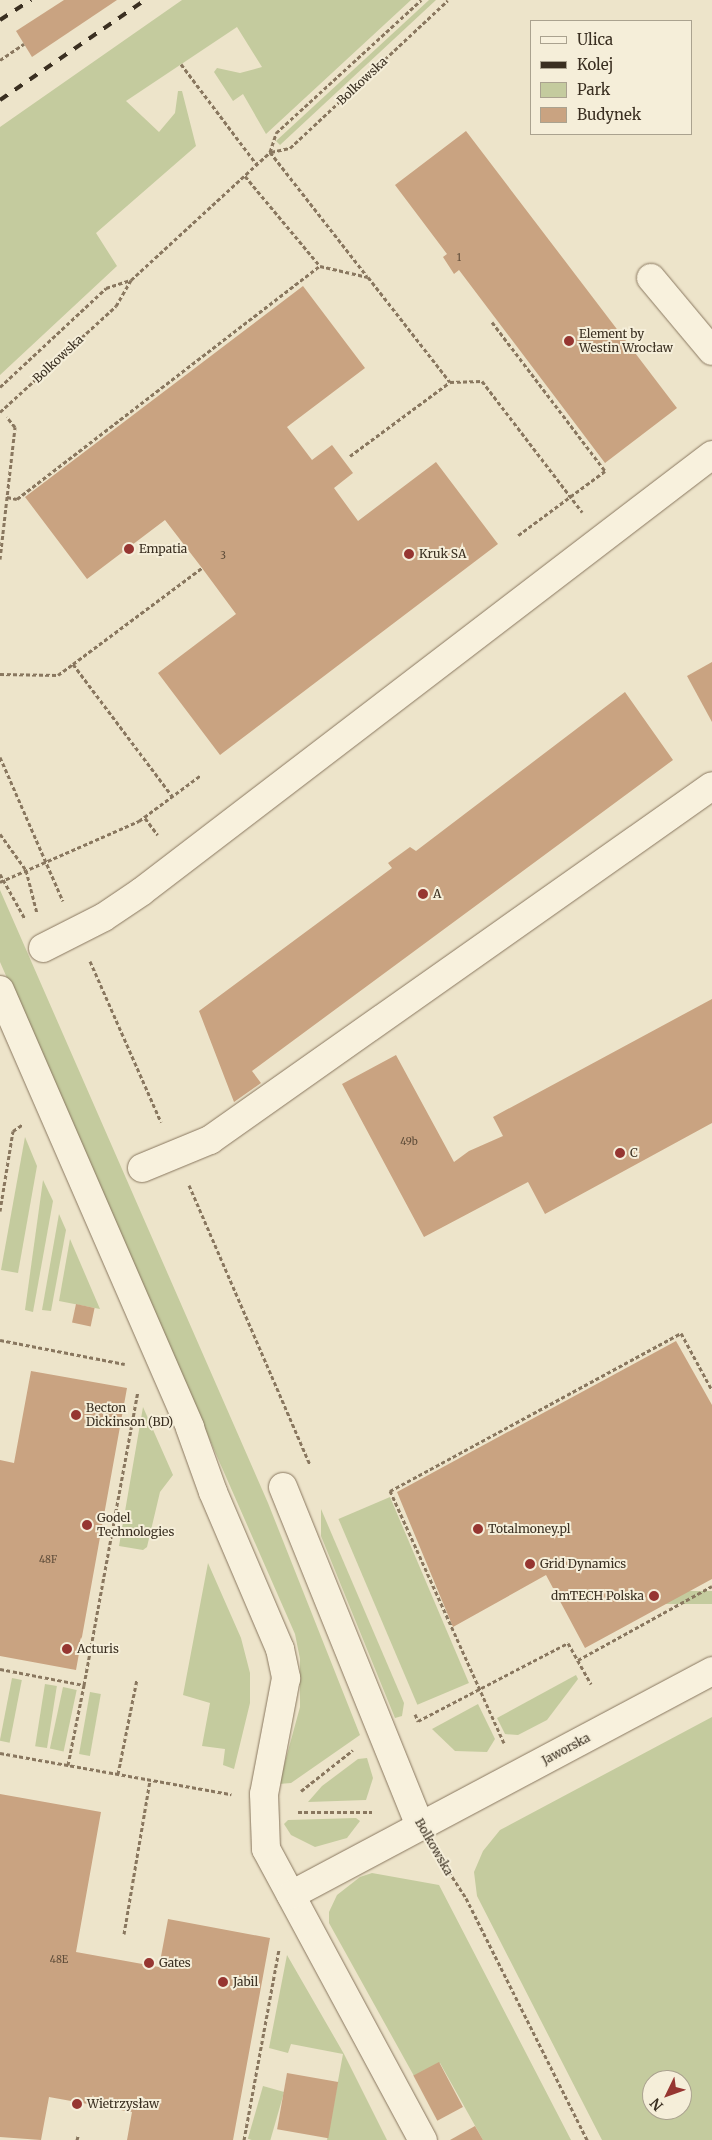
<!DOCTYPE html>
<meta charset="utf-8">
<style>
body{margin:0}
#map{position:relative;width:712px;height:2140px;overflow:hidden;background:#ede4ca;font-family:Merriweather,serif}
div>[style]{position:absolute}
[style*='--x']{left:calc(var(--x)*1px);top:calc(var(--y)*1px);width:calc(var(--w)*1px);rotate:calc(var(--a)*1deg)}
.green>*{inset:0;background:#c4cb9e;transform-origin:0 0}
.building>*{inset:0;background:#c9a381;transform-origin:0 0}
.path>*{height:3px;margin-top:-1.5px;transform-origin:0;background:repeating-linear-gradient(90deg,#89775f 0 4px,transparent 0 6.5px)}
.roads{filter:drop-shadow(0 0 1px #89775f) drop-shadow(0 0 1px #89775f)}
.minor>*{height:28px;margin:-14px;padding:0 14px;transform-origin:14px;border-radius:14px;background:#f8f1dd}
.rail>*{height:4px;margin-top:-2px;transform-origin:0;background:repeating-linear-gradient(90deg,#3a2f21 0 9px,transparent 0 18px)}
.dots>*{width:14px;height:14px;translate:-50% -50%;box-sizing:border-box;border:2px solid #f5eed9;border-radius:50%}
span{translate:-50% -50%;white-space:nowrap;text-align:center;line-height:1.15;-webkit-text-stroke:4px #f5eed9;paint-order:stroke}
.number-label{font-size:10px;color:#5e4c39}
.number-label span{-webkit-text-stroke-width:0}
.street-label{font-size:12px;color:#3a2f21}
.poi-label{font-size:12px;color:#3a2f21}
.left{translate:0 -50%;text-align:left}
.right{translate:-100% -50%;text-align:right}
.legend{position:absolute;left:530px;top:20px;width:162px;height:115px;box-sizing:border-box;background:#f5eed9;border:1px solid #aaa28f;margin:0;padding:6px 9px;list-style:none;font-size:15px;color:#3a2f21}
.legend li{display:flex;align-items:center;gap:10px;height:25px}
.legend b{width:25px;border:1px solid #aaa28f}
.north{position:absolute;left:642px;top:2070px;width:50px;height:50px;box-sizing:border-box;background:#f5eed9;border:1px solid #aaa28f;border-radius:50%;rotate:228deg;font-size:14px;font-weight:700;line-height:20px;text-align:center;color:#3a2f21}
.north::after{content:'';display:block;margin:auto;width:18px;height:22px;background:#963631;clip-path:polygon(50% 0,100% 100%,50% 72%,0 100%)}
</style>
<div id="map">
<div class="green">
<i style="clip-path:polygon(182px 0,411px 0,266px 134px,243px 94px,233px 101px,214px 72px,217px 68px,240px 73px,262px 67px,237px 27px,126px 101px,159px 132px,175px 113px,178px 91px,182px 91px,196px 146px,96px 233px,117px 266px,0 375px,0 127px)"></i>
<i style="clip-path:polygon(429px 0,436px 0,280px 145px,276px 141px)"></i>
<i style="clip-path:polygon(0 890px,268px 1503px,360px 1735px,291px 1783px,279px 1784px,300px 1707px,300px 1659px,295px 1634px,0 962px)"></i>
<i style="clip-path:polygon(25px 1137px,37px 1166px,18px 1273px,1px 1270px)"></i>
<i style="clip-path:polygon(43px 1180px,53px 1201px,33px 1312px,25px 1310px)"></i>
<i style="clip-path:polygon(59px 1214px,66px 1230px,51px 1311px,42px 1310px)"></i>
<i style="clip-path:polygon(70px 1239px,100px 1309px,59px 1301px)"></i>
<i style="clip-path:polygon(143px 1407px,173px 1475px,160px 1492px,147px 1547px,143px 1550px,119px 1546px)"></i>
<i style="left:390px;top:1497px;width:202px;height:56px;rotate:67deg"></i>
<i style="clip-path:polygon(321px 1509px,404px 1703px,402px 1716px,395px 1718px,321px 1536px)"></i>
<i style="clip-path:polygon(208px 1563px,241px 1638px,250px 1673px,250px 1703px,234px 1769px,223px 1765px,225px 1749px,202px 1746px,210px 1703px,183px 1695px)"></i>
<i style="left:712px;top:1591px;width:13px;height:146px;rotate:90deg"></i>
<i style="clip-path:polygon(576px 1675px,578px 1679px,547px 1720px,518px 1735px,505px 1734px,497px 1718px)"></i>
<i style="left:12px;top:1678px;width:10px;height:64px;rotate:11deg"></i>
<i style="left:45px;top:1684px;width:12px;height:63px;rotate:9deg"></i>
<i style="left:63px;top:1687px;width:14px;height:63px;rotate:12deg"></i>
<i style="left:90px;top:1692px;width:11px;height:63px;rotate:10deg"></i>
<i style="clip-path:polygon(478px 1704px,495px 1739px,487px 1752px,455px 1751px,432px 1729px)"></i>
<i style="clip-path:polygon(evenodd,712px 1717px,712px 2140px,602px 2140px,477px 1896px,474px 1872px,483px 1851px,500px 1830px,712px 1717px,652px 2080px,682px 2080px,682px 2110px,652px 2110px,652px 2080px)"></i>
<i style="clip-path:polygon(367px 1758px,373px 1778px,366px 1800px,308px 1802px,322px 1786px,358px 1759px)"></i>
<i style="clip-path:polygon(356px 1818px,360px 1821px,347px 1838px,315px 1847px,291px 1835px,284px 1824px,288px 1820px)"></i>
<i style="clip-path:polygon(372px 1873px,439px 1885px,571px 2140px,483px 2140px,440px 2063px,414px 2076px,329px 1923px,329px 1912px,337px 1895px,360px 1877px)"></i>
<i style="clip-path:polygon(287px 1955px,344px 2054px,387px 2140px,327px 2140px,343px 2054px,291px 2044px,288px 2053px,269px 2048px)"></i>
<i style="left:263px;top:2086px;width:22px;height:55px;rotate:16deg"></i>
</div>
<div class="building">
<i style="clip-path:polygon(64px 0,117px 0,32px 57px,16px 31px)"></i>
<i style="clip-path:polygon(466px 131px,677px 408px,605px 463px,459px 270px,454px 274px,443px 257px,447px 254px,395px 185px)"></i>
<i style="clip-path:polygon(303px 286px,365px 368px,287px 427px,312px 460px,332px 445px,353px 473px,334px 488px,358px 521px,436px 462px,498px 544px,220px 755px,158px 673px,236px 614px,202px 568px,165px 520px,87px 579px,25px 497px)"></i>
<i style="clip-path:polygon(712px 662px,712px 722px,687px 676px)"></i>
<i style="clip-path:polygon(625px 692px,673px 760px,252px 1071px,261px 1083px,234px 1102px,199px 1011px,392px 868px,388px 863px,410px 847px,416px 851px)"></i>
<i style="clip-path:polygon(712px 999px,712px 1123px,545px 1214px,528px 1182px,424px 1237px,342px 1084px,396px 1055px,454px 1162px,469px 1151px,503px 1136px,493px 1117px)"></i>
<i style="left:76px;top:1304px;width:19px;height:19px;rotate:12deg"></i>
<i style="clip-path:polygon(676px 1341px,712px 1405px,712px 1579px,585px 1648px,546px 1575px,453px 1627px,397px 1492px)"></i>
<i style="clip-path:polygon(31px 1371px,127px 1388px,76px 1670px,0 1656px,0 1460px,14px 1463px)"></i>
<i style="clip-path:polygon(0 1794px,101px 1812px,76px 1952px,159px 1967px,168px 1919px,270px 1938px,233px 2140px,127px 2140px,132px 2112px,49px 2097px,41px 2140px,0 2137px)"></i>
<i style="left:439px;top:2062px;width:51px;height:29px;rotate:62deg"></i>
<i style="left:287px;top:2073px;width:52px;height:57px;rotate:10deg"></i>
<i style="clip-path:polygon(475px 2126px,483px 2140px,450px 2140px)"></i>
</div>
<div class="path">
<i style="--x:0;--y:60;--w:29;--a:-34"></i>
<i style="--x:181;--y:64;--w:126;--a:53"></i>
<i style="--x:270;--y:152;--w:157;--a:52"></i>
<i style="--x:271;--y:152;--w:19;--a:-12"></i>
<i style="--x:290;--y:148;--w:216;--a:-43.1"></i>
<i style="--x:245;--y:176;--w:117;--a:50.2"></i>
<i style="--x:320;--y:266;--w:49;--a:12.9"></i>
<i style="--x:368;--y:277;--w:133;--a:52"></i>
<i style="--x:450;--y:382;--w:32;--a:-2"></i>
<i style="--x:482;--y:381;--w:165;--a:52.6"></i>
<i style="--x:492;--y:322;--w:187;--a:52.8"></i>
<i style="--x:605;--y:471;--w:109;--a:143.5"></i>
<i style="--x:0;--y:387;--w:145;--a:-43"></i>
<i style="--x:106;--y:288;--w:25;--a:-18"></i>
<i style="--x:0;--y:412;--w:157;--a:-42.4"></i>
<i style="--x:116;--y:306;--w:30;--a:-60"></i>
<i style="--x:131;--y:280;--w:189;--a:-42.6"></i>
<i style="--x:270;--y:152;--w:20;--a:-72"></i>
<i style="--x:276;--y:133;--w:197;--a:-42.5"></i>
<i style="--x:350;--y:456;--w:124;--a:-36.5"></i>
<i style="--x:7;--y:497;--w:10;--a:11"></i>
<i style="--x:17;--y:499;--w:382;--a:-37.6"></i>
<i style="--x:0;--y:559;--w:133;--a:-83.5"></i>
<i style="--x:15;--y:427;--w:13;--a:-129"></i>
<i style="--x:73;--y:664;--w:161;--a:-36.7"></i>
<i style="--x:0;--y:674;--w:58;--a:1"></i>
<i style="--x:58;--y:675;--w:19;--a:-36"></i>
<i style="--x:73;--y:664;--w:166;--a:53.1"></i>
<i style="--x:0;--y:757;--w:157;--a:66.4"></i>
<i style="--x:145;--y:818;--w:21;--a:53"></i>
<i style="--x:0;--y:834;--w:44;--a:54.2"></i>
<i style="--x:26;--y:870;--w:44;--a:75.7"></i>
<i style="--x:0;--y:874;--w:51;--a:60.9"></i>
<i style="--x:0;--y:882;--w:152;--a:-23.7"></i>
<i style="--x:139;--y:821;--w:77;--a:-36.6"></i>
<i style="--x:90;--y:961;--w:176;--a:66.2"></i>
<i style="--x:189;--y:1185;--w:304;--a:66.6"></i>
<i style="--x:0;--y:1211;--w:81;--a:-80.8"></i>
<i style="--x:13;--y:1131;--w:11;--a:-34"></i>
<i style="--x:0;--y:1340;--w:127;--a:10.9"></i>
<i style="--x:578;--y:1660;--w:153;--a:-28.9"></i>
<i style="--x:0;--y:1669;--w:86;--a:10.8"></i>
<i style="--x:84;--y:1685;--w:298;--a:-79.6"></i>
<i style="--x:415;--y:1714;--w:8;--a:67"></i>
<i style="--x:418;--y:1721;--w:169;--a:-27.5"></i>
<i style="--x:568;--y:1643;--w:47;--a:60.7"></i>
<i style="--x:504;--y:1743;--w:277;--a:-114.3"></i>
<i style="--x:390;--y:1491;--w:331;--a:-28.5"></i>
<i style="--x:681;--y:1333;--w:65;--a:61.5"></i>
<i style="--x:0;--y:1753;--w:235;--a:10.1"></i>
<i style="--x:68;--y:1765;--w:82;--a:-78.7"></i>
<i style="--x:118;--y:1774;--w:97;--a:-78.7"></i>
<i style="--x:301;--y:1791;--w:66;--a:-38.3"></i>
<i style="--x:298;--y:1812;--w:74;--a:0"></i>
<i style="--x:438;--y:1855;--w:51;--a:56.9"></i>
<i style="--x:466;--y:1898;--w:271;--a:63.4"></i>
<i style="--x:124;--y:1934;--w:156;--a:-80.4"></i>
<i style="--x:77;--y:2140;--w:4;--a:-76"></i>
<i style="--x:244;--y:2140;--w:194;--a:-79.6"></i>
</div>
<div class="roads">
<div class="minor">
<i style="--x:651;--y:278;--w:95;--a:50.1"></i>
<i style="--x:43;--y:948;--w:68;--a:-26.9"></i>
<i style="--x:104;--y:917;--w:45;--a:-34"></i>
<i style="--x:141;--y:892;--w:719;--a:-37.43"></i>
<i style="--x:0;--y:990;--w:477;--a:66.5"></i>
<i style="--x:190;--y:1428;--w:68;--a:70.2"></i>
<i style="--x:213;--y:1492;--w:171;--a:66.9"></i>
<i style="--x:280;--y:1649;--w:30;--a:78"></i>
<i style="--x:286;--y:1678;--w:118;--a:100.7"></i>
<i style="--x:264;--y:1794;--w:55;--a:87.9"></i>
<i style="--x:266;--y:1849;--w:331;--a:61.7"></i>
<i style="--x:142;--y:1168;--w:74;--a:-22.4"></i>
<i style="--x:210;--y:1140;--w:614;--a:-35.19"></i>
<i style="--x:283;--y:1487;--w:366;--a:68"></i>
<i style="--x:291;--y:1895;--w:477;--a:-28"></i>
</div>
</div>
<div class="rail">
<i style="--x:0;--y:20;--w:37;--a:-33"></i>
<i style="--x:0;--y:100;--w:176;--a:-34.6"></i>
</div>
<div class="dots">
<i style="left:569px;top:341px;background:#963631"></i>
<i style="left:129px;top:549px;background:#963631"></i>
<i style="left:409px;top:554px;background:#963631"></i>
<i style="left:423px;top:894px;background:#963631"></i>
<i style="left:620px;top:1153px;background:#963631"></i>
<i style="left:76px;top:1415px;background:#963631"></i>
<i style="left:87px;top:1525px;background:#963631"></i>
<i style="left:478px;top:1529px;background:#963631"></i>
<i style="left:530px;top:1564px;background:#963631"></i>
<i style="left:654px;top:1596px;background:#963631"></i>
<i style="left:67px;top:1649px;background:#963631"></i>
<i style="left:149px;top:1963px;background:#963631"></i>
<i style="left:223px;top:1982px;background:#963631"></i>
<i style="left:77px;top:2104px;background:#963631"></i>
</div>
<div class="number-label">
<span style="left:459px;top:258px">1</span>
<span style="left:223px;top:556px">3</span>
<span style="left:409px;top:1142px">49b</span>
<span style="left:48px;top:1560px">48F</span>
<span style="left:59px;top:1960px">48E</span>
</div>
<div class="street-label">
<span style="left:362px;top:81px;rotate:-43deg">Bolkowska</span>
<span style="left:58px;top:359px;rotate:-43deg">Bolkowska</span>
<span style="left:566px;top:1749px;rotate:-28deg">Jaworska</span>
<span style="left:434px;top:1847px;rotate:60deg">Bolkowska</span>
</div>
<div class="poi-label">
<span class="left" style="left:579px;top:341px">Element by<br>Westin Wrocław</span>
<span class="left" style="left:139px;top:549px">Empatia</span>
<span class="left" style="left:419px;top:554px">Kruk SA</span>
<span class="left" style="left:433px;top:894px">A</span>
<span class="left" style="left:630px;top:1153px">C</span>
<span class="left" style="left:86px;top:1415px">Becton<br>Dickinson (BD)</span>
<span class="left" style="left:97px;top:1525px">Godel<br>Technologies</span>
<span class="left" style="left:488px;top:1529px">Totalmoney.pl</span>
<span class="left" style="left:540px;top:1564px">Grid Dynamics</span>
<span class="right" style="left:644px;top:1596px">dmTECH Polska</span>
<span class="left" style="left:77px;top:1649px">Acturis</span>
<span class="left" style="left:159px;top:1963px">Gates</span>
<span class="left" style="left:233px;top:1982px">Jabil</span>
<span class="left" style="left:87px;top:2104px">Wietrzysław</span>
</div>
<ul class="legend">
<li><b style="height:6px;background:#f8f1dd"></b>Ulica</li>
<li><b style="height:6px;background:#3a2f21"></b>Kolej</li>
<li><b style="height:14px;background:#c4cb9e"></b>Park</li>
<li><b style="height:14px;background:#c9a381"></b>Budynek</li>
</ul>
<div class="north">N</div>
</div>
